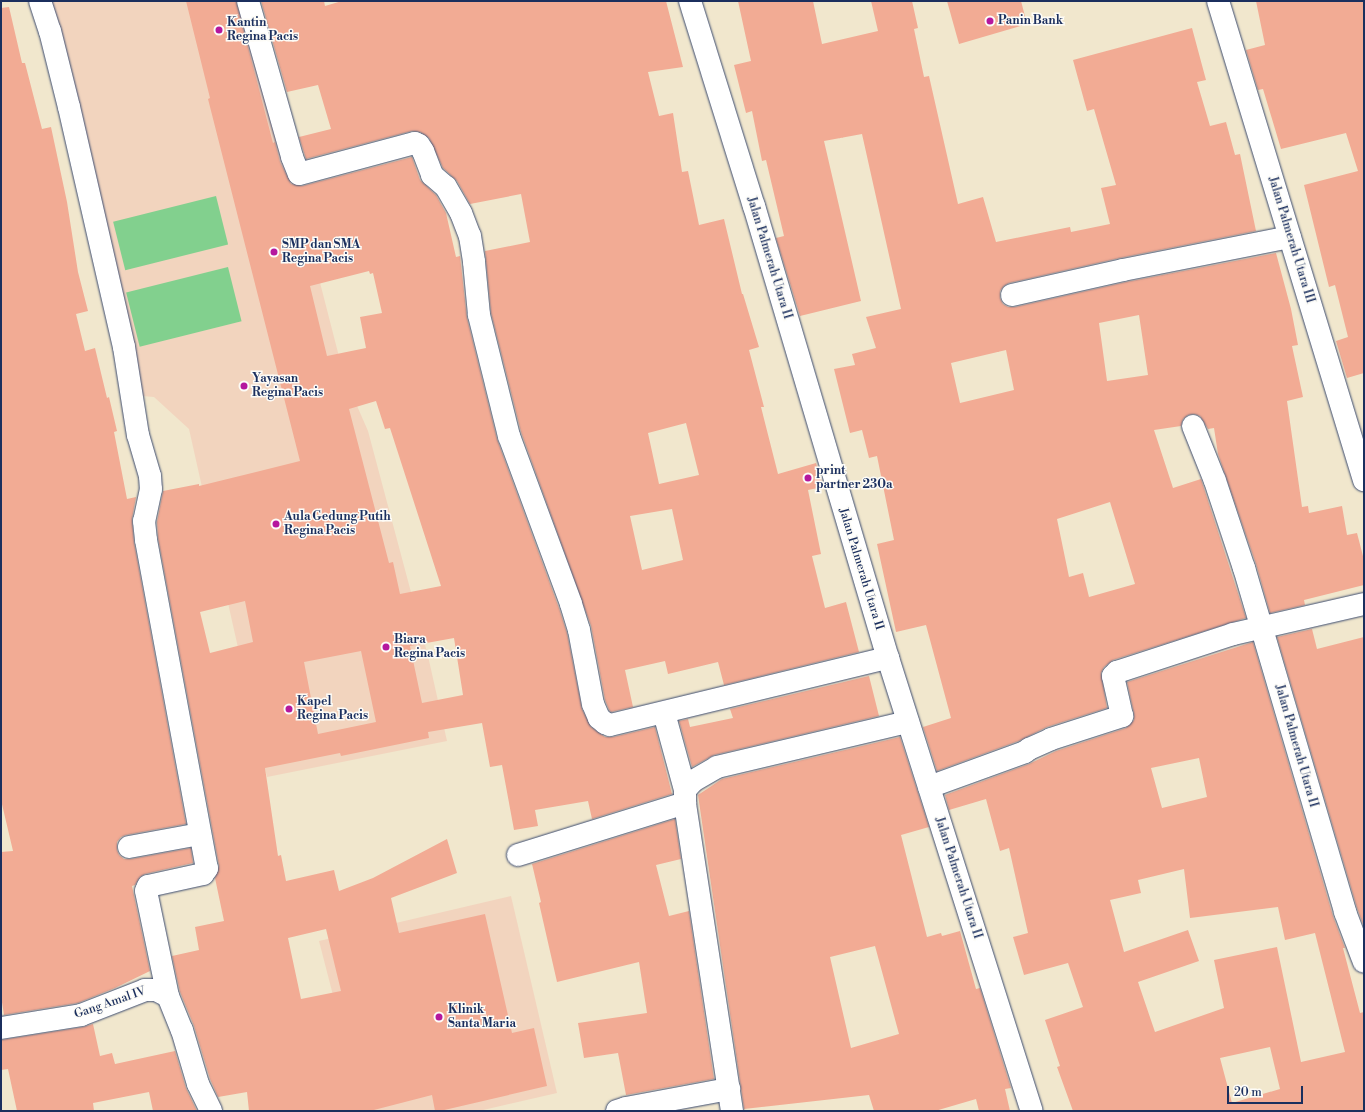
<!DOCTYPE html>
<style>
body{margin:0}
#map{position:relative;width:1365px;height:1112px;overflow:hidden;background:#f1e7cd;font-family:"Libre Bodoni",serif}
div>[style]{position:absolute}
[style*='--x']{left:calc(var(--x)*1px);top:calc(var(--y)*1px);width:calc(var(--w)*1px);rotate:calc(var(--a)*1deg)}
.built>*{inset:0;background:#f2d4be}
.green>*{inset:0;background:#82d08e;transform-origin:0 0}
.building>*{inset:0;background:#f2ab94}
.roads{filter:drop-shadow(0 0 1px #3b4b6f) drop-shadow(0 0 1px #3b4b6f)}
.minor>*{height:22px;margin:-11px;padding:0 11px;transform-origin:11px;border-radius:11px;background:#fff}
.dots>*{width:11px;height:11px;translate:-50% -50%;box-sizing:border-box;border:2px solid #fdfcf7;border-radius:50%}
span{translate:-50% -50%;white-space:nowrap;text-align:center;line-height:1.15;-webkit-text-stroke:3px #fdfcf7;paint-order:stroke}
.poi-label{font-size:12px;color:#1b2f5e;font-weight:700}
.left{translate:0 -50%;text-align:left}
.street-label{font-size:12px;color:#1b2f5e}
.frame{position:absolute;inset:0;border:2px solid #1b2f5e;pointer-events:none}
.scale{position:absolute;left:1227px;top:1086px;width:76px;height:18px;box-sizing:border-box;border:2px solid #1b2f5e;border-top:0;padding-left:5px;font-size:12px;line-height:14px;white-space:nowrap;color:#1b2f5e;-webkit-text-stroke:3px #fdfcf7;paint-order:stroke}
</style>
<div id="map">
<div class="built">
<i style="clip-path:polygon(47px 1px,245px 1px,269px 84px,344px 376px,368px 431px,428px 656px,447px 741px,267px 777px,189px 429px,154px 397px,143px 396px)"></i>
<i style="clip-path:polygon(511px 896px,557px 1093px,479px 1111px,363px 1111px,319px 941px)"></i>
</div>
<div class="green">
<i style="left:216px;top:196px;width:50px;height:106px;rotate:76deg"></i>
<i style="left:228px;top:267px;width:56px;height:105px;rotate:76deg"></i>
</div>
<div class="building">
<i style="clip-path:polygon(evenodd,186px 1px,236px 1px,273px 143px,275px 142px,280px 162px,291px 184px,302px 186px,412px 157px,420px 180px,436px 195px,446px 213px,456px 257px,460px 256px,467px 318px,497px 439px,559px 608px,567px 633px,582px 709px,591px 727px,605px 737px,613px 737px,655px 727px,672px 794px,592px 819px,588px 801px,535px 810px,538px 826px,514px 830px,502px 765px,490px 767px,482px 723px,428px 732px,429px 738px,341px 756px,340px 753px,265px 768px,278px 856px,281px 855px,286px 881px,334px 870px,339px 891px,373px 878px,447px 839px,457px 873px,391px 898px,399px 933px,485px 914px,512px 1033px,534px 1028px,547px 1086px,440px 1111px,435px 1111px,432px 1095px,370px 1111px,249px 1111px,247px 1092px,218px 1097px,210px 1079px,194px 1026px,180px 992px,172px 956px,199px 950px,195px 927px,224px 921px,215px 878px,219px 866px,158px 538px,157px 522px,163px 491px,199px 484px,199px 486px,300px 461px,208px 99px,210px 98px,186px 1px,369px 271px,370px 274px,373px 273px,382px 313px,360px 317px,366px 348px,327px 356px,310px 286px,369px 271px,186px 1px,376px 401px,385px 429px,390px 428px,441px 586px,400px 594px,393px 562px,389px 563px,349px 409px,376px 401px,186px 1px,245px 601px,253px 642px,210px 653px,200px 612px,245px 601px,186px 1px,454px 638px,463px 695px,422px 703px,410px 646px,454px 638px,186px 1px,361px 651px,376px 722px,318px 734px,304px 662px,361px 651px,186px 1px,326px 929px,341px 991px,301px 999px,288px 938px,326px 929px)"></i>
<i style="clip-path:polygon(evenodd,261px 1px,324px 1px,325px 6px,342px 1px,666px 1px,683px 67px,648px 72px,659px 116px,673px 113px,682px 172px,688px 171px,699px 225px,724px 219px,742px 294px,743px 294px,759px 347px,749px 350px,764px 407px,761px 407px,778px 474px,816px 463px,823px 487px,808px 490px,821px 554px,812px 556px,825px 608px,846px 602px,859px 652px,724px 685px,718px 662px,668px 674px,665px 661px,625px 670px,633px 707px,611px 712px,609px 710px,605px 700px,591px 626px,521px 432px,491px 313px,485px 251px,530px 242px,521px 194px,470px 204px,457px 181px,443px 168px,429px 138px,420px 132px,412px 131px,306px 159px,299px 137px,331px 129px,318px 85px,287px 92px,261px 1px,686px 423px,699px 475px,659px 484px,648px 433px,686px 423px,261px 1px,672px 509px,683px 560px,642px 570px,630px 516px,672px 509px)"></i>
<i style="clip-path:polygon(evenodd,738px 1px,813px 1px,822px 44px,878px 31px,871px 1px,912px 1px,918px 28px,914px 29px,924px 77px,929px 76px,958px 204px,983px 197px,996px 242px,1070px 227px,1071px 232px,1110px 224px,1101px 188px,1116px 185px,1094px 109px,1087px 111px,1073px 60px,1192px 28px,1206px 80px,1197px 82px,1210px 126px,1226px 122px,1235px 155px,1240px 154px,1256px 231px,1120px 258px,1009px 283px,1004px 286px,1000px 291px,1000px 298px,1003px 304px,1008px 307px,1015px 307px,1126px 282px,1276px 253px,1291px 309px,1298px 345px,1292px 346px,1303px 397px,1287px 401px,1302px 507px,1308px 506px,1309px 513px,1342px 506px,1347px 535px,1357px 533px,1364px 560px,1364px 585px,1304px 600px,1305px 605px,1270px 613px,1256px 564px,1218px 454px,1214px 428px,1208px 429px,1200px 416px,1194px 414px,1188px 415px,1183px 419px,1181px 426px,1154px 430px,1173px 488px,1201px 479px,1246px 618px,1113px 660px,1104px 667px,1101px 673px,1107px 708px,1047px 727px,1019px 741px,937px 771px,923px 727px,951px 718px,926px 625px,896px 632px,877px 544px,894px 540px,877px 456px,869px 458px,862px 430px,850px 433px,834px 369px,855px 365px,852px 354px,876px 348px,866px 317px,901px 309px,862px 134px,824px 141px,861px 301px,800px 316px,776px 238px,784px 236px,766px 160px,762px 161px,752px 111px,746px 113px,734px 65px,751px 61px,738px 1px,1139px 315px,1148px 375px,1107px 381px,1099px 323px,1139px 315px,738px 1px,1006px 350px,1014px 390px,960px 403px,951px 363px,1006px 350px,738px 1px,1110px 502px,1135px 584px,1089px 597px,1083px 573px,1069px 577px,1057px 519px,1110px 502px)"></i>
<i style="clip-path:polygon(947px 1px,1021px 1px,1027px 24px,959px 44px)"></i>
<i style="clip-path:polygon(1256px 1px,1364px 1px,1364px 373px,1347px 378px,1336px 341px,1348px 337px,1335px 285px,1329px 287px,1304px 185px,1358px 171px,1346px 133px,1281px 149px,1263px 89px,1258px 90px,1246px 50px,1265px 45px)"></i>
<i style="clip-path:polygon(9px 7px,22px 63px,25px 63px,42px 129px,51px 127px,67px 202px,78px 272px,88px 311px,76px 314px,85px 351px,95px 348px,107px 398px,109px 397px,117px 431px,114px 432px,127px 499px,136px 497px,132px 519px,134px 542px,186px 824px,126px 835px,121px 837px,117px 842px,117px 850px,119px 855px,124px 859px,131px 859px,191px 848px,193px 863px,145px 874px,140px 877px,135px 885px,132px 886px,150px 971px,115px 988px,78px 1003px,4px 1015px,1px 996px,1px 852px,13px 851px,1px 800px,1px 8px)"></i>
<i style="clip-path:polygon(1312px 629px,1317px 649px,1364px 637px,1364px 927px,1357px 908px,1277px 637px)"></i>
<i style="clip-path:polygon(evenodd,1253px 642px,1333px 916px,1345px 948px,1343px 948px,1360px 1013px,1364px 1012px,1364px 1111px,1073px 1111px,1057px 1067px,1060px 1066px,1045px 1020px,1083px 1007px,1068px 963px,1024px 975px,1013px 937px,1028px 933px,1009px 848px,1000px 851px,986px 799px,949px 810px,945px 795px,1029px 764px,1056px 751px,1126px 728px,1134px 720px,1134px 714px,1127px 682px,1253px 642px,1199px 758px,1207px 797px,1162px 808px,1151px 768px,1199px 758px,1253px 642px,1184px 869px,1190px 918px,1278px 907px,1285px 940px,1315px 933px,1345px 1052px,1301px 1062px,1277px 947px,1214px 960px,1224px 1008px,1155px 1032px,1138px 982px,1199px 961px,1188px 930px,1124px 952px,1110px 900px,1141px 893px,1138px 880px,1184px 869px,1253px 642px,1270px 1047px,1280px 1089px,1232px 1103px,1220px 1058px,1270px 1047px)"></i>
<i style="clip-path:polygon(869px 676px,879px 716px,714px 755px,692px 767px,679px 721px,688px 719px,690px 727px,733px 718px,730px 709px)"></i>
<i style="clip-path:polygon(evenodd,900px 737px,929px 827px,901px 835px,927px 937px,941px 933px,942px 936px,960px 931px,976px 989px,980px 988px,1011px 1088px,1005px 1089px,1010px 1111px,979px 1111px,976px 1099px,935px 1111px,874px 1111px,869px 1095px,744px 1109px,698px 795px,722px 779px,900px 737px,875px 946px,899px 1034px,851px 1048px,830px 957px,875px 946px)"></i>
<i style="clip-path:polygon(675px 819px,681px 859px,656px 865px,669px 916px,689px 911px,714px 1079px,626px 1095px,618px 1053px,584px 1058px,578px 1023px,647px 1013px,639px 962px,557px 982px,539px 903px,541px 902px,532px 864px)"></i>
<i style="clip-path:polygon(93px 1024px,100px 1056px,112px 1053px,115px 1064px,175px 1051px,186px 1088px,197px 1111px,153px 1111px,149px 1092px,93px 1103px,94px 1111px,17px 1111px,8px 1069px,1px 1070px,1px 1040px,83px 1027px)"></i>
</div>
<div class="roads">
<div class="minor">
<i style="--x:40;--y:1;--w:32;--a:72"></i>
<i style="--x:50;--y:31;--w:78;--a:76"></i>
<i style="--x:69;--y:107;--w:246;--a:77.1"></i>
<i style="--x:124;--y:347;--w:89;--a:81"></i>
<i style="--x:138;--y:435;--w:43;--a:73.7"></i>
<i style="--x:150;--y:476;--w:13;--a:86"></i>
<i style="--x:151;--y:489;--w:33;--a:102"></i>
<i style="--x:144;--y:521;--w:19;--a:84"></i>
<i style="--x:146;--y:540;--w:334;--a:79.5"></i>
<i style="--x:207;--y:868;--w:7;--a:124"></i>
<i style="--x:203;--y:874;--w:56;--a:167.7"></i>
<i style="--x:148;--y:886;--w:5;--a:112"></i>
<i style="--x:146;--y:891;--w:107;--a:78.2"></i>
<i style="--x:168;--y:996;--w:37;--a:68"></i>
<i style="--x:182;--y:1030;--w:56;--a:73.5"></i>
<i style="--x:198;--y:1084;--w:30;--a:64"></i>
<i style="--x:248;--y:1;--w:162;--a:74.2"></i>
<i style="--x:292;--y:157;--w:18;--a:68"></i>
<i style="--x:299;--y:174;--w:120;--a:-15"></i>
<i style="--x:415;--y:143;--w:4;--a:27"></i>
<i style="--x:419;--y:145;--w:7;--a:56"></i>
<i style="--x:423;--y:151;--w:26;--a:69"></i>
<i style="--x:432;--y:175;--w:18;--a:41"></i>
<i style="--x:446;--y:187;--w:30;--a:60"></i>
<i style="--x:461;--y:213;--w:25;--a:69"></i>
<i style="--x:470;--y:236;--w:26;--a:81"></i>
<i style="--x:474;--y:262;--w:53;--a:84.6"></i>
<i style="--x:479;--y:315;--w:125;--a:76.1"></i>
<i style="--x:509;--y:436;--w:179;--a:69.7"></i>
<i style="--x:571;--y:604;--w:27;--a:73"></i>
<i style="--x:579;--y:630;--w:75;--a:79.3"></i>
<i style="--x:593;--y:704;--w:15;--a:67"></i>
<i style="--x:599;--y:718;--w:8;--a:40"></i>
<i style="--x:605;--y:723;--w:5;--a:22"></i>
<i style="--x:610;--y:725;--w:286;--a:-13.6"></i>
<i style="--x:690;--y:1;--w:215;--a:72.7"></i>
<i style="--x:754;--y:206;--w:471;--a:73.5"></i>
<i style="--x:888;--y:658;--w:475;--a:72.4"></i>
<i style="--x:1218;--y:1;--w:501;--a:73.05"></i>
<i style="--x:1012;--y:295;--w:114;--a:-12.7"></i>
<i style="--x:1123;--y:270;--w:170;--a:-11.2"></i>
<i style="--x:1193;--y:426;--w:59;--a:68.2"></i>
<i style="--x:1215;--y:481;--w:92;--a:71.6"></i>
<i style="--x:1244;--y:568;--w:359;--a:73.6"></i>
<i style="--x:1345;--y:912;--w:53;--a:69.2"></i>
<i style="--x:664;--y:713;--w:80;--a:74.7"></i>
<i style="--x:929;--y:787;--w:102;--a:-20"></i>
<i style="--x:1025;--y:752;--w:5;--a:-37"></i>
<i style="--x:1029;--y:749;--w:24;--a:-24"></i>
<i style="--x:1051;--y:739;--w:75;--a:-17.9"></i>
<i style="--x:1122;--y:716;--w:41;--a:-102.7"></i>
<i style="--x:1113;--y:676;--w:6;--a:-45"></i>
<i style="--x:1117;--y:672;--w:122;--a:-18.1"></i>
<i style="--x:1233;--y:634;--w:134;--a:-12.9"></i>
<i style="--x:129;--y:847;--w:72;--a:-10.4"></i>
<i style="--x:518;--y:855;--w:175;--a:-17.3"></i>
<i style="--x:1;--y:1028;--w:81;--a:-9.2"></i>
<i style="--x:81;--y:1015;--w:69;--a:-21.3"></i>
<i style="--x:145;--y:990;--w:11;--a:0"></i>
<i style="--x:156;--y:990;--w:13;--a:27"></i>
<i style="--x:617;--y:1111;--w:9;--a:-18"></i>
<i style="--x:626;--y:1108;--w:105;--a:-10.5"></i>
<i style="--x:732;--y:1111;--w:312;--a:-98.7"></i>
<i style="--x:685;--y:803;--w:13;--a:-90"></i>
<i style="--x:685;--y:790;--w:12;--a:-48"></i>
<i style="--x:693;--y:781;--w:28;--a:-30"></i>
<i style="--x:717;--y:767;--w:196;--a:-13.3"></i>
</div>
</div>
<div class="dots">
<i style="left:990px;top:21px;background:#b5179e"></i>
<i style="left:219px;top:30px;background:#b5179e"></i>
<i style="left:274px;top:252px;background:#b5179e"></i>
<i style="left:244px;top:386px;background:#b5179e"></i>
<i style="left:808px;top:478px;background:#b5179e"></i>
<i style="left:276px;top:524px;background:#b5179e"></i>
<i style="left:386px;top:647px;background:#b5179e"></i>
<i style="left:289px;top:709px;background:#b5179e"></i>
<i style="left:439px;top:1017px;background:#b5179e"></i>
</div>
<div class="poi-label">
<span class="left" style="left:998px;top:21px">Panin Bank</span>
<span class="left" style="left:227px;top:30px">Kantin<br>Regina Pacis</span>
<span class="left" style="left:282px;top:252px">SMP dan SMA<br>Regina Pacis</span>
<span class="left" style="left:252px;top:386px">Yayasan<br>Regina Pacis</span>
<span class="left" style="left:816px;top:478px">print<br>partner 230a</span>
<span class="left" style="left:284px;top:524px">Aula Gedung Putih<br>Regina Pacis</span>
<span class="left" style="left:394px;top:647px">Biara<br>Regina Pacis</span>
<span class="left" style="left:297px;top:709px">Kapel<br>Regina Pacis</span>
<span class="left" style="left:448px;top:1017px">Klinik<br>Santa Maria</span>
</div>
<div class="street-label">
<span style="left:1291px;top:240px;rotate:73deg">Jalan Palmerah Utara III</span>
<span style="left:769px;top:258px;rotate:73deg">Jalan Palmerah Utara II</span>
<span style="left:861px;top:569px;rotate:73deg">Jalan Palmerah Utara II</span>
<span style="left:1296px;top:746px;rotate:74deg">Jalan Palmerah Utara II</span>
<span style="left:958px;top:878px;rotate:72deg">Jalan Palmerah Utara II</span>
<span style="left:110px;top:1003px;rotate:-19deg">Gang Amal IV</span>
</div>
<div class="frame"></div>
<div class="scale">20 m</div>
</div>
